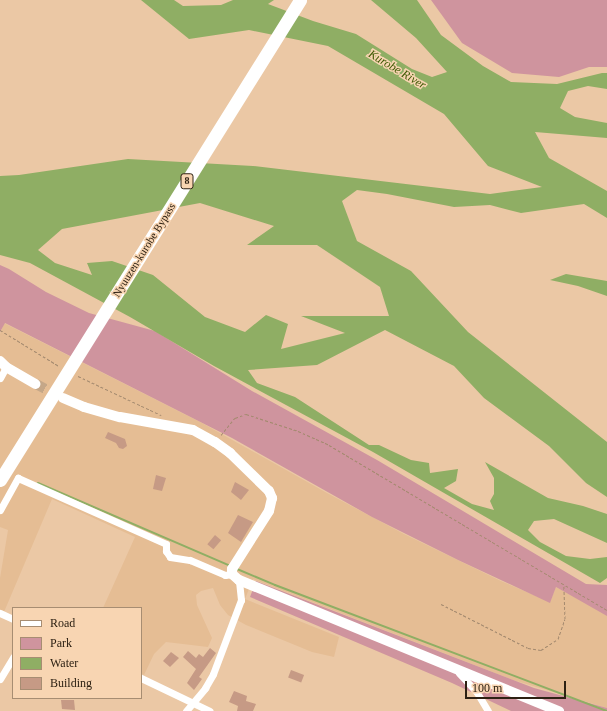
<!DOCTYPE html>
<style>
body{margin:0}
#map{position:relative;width:607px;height:711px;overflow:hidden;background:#ebc8a5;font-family:Georgia,serif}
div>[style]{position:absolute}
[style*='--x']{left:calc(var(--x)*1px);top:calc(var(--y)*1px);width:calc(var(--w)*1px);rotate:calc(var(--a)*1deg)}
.built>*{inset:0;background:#e5bd94}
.green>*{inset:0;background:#cf949e}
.water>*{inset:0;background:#8fae64}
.stream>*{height:2px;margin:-1px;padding:0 1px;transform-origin:1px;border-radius:1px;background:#8fae64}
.building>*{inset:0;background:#c69a85;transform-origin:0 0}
.secondary-tunnel>*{height:10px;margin-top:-5px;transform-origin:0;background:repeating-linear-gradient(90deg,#c5a788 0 10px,transparent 0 15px)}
.path>*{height:1px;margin-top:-0.5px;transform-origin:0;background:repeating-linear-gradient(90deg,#a3896e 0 3px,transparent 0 5px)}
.street>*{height:7px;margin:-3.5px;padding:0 3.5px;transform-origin:3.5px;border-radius:3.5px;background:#fff}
.secondary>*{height:10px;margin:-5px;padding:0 5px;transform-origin:5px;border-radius:5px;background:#fff}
.highway>*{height:13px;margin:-6.5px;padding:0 6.5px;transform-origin:6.5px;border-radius:6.5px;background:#fff}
span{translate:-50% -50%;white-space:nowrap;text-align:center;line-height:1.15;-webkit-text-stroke:3px #f8d5b2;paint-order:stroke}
.shield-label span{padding:1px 3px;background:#f8d5b2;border:1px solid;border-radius:3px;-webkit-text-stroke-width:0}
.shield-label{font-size:10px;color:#2d2113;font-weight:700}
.street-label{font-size:11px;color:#2d2113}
.water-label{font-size:12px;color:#3e5903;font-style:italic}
.legend{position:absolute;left:12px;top:607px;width:130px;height:92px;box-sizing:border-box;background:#f8d5b2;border:1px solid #a78d72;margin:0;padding:5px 7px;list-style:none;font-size:12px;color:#2d2113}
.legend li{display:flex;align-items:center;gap:8px;height:20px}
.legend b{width:20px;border:1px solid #a78d72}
.scale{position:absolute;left:465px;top:681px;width:101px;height:18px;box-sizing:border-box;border:2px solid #2d2113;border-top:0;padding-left:5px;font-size:12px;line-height:14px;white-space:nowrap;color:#2d2113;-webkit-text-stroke:3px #f8d5b2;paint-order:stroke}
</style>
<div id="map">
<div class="built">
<i style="clip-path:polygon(4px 323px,202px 423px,327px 493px,404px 534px,501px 581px,550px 602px,556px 587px,604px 613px,607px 615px,607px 708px,513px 680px,253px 579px,245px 599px,339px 637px,334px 657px,312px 652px,246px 625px,228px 615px,220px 605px,213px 588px,201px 591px,196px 595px,197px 605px,212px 638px,208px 647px,166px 642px,154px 654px,144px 675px,141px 673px,141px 608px,103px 608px,135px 537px,52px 499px,4px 612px,0 610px,0 578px,8px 530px,0 527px,0 334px)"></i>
</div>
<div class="green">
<i style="clip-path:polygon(431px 0,607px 0,607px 67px,589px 67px,559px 77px,512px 73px,462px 43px)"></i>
<i style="clip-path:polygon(0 265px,9px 269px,46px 292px,89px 313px,155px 331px,252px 391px,377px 460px,586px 584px,607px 585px,607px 616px,556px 587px,550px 603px,458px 560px,372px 517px,232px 438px,5px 323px,0 332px)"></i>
<i style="clip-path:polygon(256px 581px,534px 688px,607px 708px,607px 711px,511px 711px,452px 683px,250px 597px)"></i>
</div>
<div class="water">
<i style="clip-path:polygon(evenodd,141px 0,174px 0,183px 6px,221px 5px,233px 0,274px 0,268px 4px,313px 21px,356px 34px,412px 69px,432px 77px,447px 72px,416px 38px,371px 0,417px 0,441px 35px,483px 66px,511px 82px,557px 84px,602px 73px,607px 73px,607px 89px,588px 86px,568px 91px,560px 108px,575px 117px,607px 123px,607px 138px,535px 132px,549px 158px,607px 191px,607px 218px,584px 204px,521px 213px,490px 205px,454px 207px,387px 194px,357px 190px,342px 201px,357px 241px,411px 271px,468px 332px,607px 442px,607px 497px,586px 483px,549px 446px,484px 398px,454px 366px,385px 330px,317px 365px,248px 370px,257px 383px,295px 397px,369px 445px,379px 445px,411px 460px,429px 463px,430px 473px,458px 469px,456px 481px,444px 488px,472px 504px,494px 510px,490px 501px,494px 494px,494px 478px,485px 462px,548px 498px,583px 506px,607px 514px,607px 543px,554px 519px,534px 521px,528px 530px,540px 542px,566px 556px,590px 559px,607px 557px,607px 578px,600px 583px,373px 452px,214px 366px,130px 317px,30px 263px,0 255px,0 176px,19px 175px,128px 159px,253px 166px,490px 194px,542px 187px,488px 166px,444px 114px,328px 46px,249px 30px,189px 39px,141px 0,200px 203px,274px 226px,247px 245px,317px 245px,380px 287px,389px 316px,301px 316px,345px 333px,281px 349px,288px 324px,266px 315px,245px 332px,205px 317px,153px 275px,112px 261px,87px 263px,92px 275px,55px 263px,38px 250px,62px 229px,200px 203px)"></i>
<i style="clip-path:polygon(566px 274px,607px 281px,607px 296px,578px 286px,550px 280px)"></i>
</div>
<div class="stream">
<i style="--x:38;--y:483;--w:210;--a:23.3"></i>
<i style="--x:237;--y:569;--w:41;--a:22.8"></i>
<i style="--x:275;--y:585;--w:355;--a:20.8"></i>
</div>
<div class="building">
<i style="clip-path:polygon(108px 432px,125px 439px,127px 446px,123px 449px,119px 448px,116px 443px,105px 438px)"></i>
<i style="clip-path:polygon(156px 475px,166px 478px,162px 491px,153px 489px)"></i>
<i style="clip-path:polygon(235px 482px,249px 490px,241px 500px,231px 492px)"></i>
<i style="clip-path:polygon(238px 515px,253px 522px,241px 542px,228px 533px)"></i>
<i style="left:215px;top:535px;width:8px;height:12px;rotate:40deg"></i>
<i style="clip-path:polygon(210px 648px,216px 653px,199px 677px,202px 679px,194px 690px,187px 683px,196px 669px,183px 657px,188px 651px,196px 658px,199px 654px,203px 657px)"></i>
<i style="clip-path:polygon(171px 652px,179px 658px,170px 667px,163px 661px)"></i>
<i style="left:291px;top:670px;width:14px;height:8px;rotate:21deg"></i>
<i style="clip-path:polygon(234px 691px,247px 696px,246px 701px,256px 704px,253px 711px,237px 711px,238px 706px,229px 702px)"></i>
<i style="clip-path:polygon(61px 700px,74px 700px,75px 710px,62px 709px)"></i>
</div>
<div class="secondary-tunnel">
<i style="--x:36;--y:384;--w:26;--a:28"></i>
</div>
<div class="path">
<i style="--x:0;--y:330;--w:69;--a:31.4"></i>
<i style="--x:78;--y:376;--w:92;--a:25.2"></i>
<i style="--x:221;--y:435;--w:22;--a:-51"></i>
<i style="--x:235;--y:418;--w:12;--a:-20"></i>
<i style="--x:246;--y:414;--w:55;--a:18.1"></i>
<i style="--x:298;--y:431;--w:34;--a:24"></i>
<i style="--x:329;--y:445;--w:323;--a:30.7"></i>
<i style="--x:441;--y:604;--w:97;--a:26.8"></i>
<i style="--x:528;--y:648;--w:13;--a:9"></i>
<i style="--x:541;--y:650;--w:20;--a:-33"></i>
<i style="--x:558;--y:639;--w:21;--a:-71"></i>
<i style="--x:565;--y:619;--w:33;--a:-92"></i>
</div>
<div class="street">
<i style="--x:0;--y:378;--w:13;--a:-61"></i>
<i style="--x:0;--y:510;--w:37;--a:-61"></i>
<i style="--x:18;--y:478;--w:162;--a:24"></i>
<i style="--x:166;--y:544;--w:7;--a:90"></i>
<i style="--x:166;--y:551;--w:7;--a:56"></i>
<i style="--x:170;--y:557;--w:20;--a:9"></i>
<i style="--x:190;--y:560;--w:38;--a:23"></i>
<i style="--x:225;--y:575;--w:7;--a:-8"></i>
<i style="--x:0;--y:613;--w:14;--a:25"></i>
<i style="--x:459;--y:673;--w:25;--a:47"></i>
<i style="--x:476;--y:691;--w:23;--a:59"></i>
<i style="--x:141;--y:678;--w:76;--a:25.6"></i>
<i style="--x:0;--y:679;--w:26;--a:-59"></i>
<i style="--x:186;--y:711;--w:30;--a:-50"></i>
<i style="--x:205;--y:688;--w:16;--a:-60"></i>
<i style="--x:213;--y:674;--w:79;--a:-69.3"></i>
<i style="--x:241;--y:600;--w:20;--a:-96"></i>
</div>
<div class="secondary">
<i style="--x:0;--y:361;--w:8;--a:45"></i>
<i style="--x:6;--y:367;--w:34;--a:30"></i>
<i style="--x:63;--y:398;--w:23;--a:23"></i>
<i style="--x:84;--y:407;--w:37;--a:16"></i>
<i style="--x:120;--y:417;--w:74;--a:10.1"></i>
<i style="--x:193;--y:430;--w:25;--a:29"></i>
<i style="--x:215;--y:442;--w:19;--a:36"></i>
<i style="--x:230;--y:453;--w:54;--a:44.3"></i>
<i style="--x:269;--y:491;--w:8;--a:67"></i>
<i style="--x:272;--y:498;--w:13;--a:103"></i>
<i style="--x:269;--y:511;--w:69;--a:122.5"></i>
<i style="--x:232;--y:569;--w:5;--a:90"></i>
<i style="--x:232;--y:574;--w:9;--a:41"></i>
<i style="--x:239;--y:580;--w:346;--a:22.3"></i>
</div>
<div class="highway">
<i style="--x:0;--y:480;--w:566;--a:-57.99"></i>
</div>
<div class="shield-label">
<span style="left:187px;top:181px">8</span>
</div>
<div class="street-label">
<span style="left:144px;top:250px;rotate:-58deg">Nyuuzen-kurobe Bypass</span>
</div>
<div class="water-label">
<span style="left:397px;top:70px;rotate:31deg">Kurobe River</span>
</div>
<ul class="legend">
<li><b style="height:5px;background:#fff"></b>Road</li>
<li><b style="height:11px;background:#cf949e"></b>Park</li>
<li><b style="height:11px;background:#8fae64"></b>Water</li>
<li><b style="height:11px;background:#c69a85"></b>Building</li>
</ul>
<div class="scale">100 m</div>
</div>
